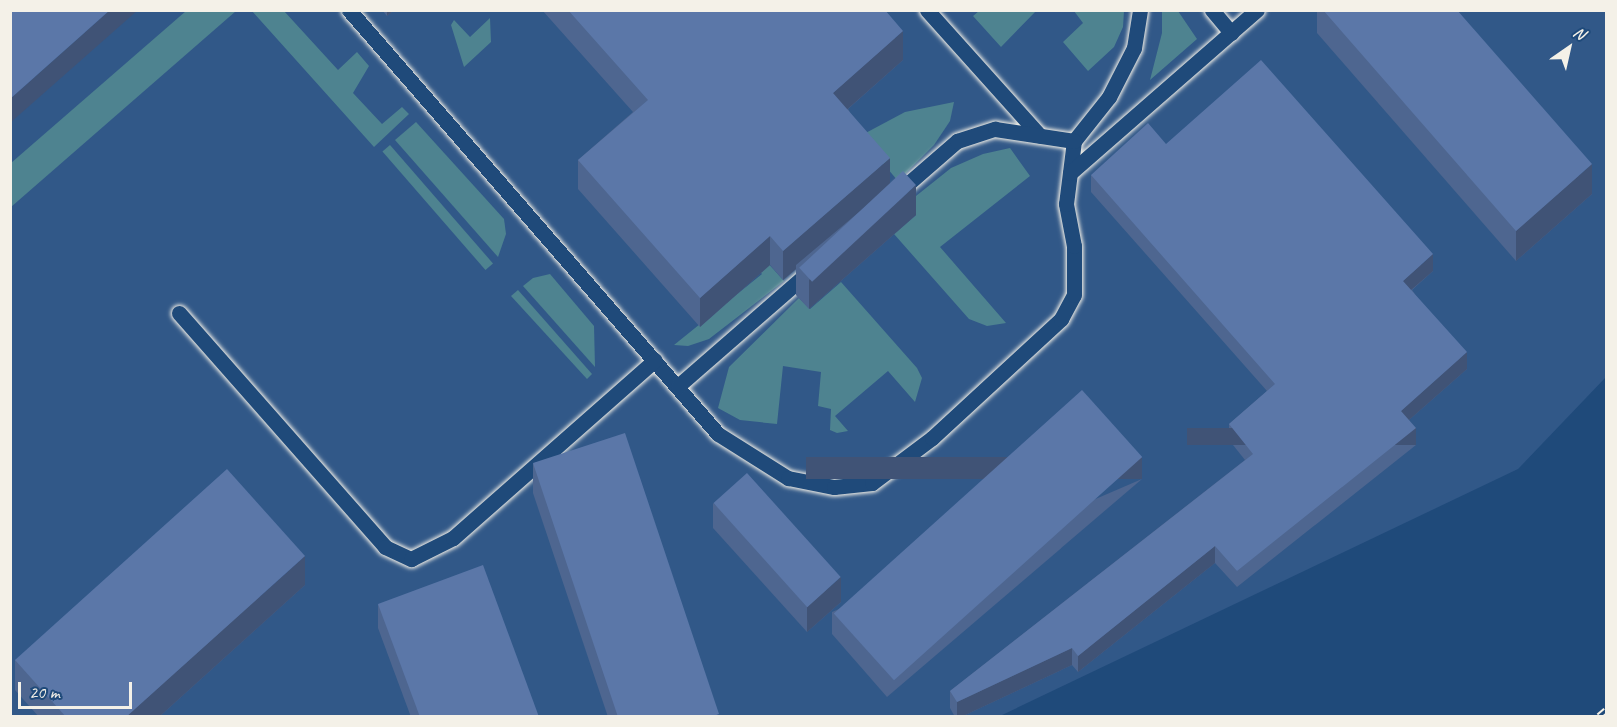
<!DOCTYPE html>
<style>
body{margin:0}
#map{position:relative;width:1617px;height:727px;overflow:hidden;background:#1f4a7a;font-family:Caveat,sans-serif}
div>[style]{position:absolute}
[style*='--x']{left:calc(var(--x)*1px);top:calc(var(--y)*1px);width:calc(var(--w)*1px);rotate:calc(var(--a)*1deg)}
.built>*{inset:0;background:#315888}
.green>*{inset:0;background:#4e8390;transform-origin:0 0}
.roads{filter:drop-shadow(0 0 2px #f4f1e8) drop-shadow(0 0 2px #f4f1e8)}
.lane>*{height:15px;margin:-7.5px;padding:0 7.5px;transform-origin:7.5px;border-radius:7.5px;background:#1f4a7a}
.rail>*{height:7px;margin-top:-3.5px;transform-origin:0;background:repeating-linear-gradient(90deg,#1f4a7a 0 14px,#f4f1e8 0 28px);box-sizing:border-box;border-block:2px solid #f4f1e8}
.wall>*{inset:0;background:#4e6690}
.shaded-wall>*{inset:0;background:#405376;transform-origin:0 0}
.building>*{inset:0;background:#5b77a8;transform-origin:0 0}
span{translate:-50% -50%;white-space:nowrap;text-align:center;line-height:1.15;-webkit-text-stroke:6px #1f4a7a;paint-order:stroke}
.frame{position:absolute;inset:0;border:12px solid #f4f1e8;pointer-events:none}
.north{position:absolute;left:1539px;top:18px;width:60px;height:60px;-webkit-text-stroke:4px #1f4a7a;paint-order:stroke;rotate:34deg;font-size:16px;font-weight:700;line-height:24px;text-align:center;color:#f4f1e8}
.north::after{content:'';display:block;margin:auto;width:21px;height:27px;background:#f4f1e8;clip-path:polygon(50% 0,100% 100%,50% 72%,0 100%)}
.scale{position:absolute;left:18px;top:682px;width:114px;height:27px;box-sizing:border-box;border:3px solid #f4f1e8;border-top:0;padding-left:8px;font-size:18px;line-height:21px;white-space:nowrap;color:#f4f1e8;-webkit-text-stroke:4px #1f4a7a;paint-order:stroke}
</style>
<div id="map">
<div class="built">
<i style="clip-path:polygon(10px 11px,1606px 11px,1606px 377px,1518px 469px,1000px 716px,11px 716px)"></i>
</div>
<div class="green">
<i style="clip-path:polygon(186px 11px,236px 11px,11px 207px,11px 163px)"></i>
<i style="clip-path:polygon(252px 11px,284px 11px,338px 70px,357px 52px,369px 66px,353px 93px,382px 124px,402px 107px,409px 114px,374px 147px)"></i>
<i style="clip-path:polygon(979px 11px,979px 10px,1036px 11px,1001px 47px,973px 16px)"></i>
<i style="clip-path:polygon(1074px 11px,1124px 11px,1123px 27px,1114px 47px,1088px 71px,1063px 42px,1083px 23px)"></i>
<i style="clip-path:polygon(1162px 11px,1178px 11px,1197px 39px,1150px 80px,1162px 33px)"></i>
<i style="clip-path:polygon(490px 18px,491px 42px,464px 67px,451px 25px,454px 20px,470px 37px)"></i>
<i style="clip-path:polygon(954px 102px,950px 121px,934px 145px,898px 181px,860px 136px,905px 112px)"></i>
<i style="clip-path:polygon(416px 122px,504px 219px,506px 234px,498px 257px,395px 140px)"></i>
<i style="clip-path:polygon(656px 138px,784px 281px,709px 339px,688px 346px,674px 345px,762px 274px,655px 149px)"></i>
<i style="left:390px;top:145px;width:157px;height:10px;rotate:49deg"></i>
<i style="clip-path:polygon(1010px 148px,1030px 176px,940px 247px,1006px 323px,987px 326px,969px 319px,894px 234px,916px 215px,906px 204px,951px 168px,983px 154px)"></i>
<i style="clip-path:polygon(550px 274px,594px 326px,595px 367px,523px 286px,533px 278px)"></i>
<i style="clip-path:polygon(841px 282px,917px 368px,922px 378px,915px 402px,888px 371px,835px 416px,848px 431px,837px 433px,830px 430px,831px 409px,818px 406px,821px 372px,783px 366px,777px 424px,740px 420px,718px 408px,729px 367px,799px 298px,810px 309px)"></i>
<i style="clip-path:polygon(518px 290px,592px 374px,587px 379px,511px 296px)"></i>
</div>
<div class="roads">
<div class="lane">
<i style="--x:349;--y:10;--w:562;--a:48.97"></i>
<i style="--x:718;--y:434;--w:83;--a:32.2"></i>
<i style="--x:788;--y:478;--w:47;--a:11.1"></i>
<i style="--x:834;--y:487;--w:38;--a:-6"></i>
<i style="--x:872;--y:483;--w:75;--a:-36.9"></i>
<i style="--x:932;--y:438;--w:176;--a:-42.7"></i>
<i style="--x:1061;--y:319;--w:27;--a:-62"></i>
<i style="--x:1074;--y:295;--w:49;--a:-90"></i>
<i style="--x:1074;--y:246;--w:43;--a:-100.8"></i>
<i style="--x:1066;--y:204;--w:64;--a:-82.8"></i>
<i style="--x:1074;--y:141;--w:56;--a:-51.5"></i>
<i style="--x:1109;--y:97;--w:55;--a:-63"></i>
<i style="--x:1134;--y:48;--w:38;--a:-81"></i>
<i style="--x:927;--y:10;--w:169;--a:48.1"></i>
<i style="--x:1212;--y:10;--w:30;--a:50"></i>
<i style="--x:1070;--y:173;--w:248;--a:-41.1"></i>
<i style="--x:896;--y:194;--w:81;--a:-41"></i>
<i style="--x:957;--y:141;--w:40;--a:-18"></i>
<i style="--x:995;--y:129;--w:80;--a:8.6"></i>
<i style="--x:179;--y:313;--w:312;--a:48.6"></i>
<i style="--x:385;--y:547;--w:29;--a:25"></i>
<i style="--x:411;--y:559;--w:47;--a:-26.6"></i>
<i style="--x:453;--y:538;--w:269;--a:-41.4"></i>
<i style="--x:678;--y:386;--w:176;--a:-41.1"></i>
</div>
</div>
<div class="rail">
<i style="--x:1599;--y:716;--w:9;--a:-41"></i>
</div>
<div class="wall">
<i style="clip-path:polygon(382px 10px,394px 10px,387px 16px)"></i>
<i style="clip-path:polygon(542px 10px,885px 10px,903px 60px,848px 109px,890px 183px,916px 215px,809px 309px,796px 295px,796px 269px,783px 280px,770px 265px,700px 327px,578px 189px,578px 160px,633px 112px)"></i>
<i style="clip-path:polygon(1317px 10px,1457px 10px,1592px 194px,1516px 261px,1317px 33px)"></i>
<i style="clip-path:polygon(1166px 144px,1433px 271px,1412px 290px,1467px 369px,1409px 420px,1416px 445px,1237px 587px,1215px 563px,1078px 672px,1072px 665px,961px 717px,955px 717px,950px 708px,950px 691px,1245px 460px,1229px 440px,1229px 424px,1267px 391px,1091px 192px,1091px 175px)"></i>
<i style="clip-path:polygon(533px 463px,711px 717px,608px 717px,533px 493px)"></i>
<i style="clip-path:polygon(1142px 479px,887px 697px,832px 634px,832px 612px)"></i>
<i style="clip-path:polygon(713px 503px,841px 602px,807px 632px,713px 528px)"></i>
<i style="clip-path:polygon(305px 585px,159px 717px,39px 717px,15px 690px,15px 660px)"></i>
<i style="clip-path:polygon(378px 604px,539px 717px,411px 717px,378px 628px)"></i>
</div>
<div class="shaded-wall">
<i style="clip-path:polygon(110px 10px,138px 10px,10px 123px,10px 99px)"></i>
<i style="clip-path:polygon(387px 10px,394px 10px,387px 16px)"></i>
<i style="clip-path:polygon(903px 31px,903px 60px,833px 122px,833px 93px)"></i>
<i style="clip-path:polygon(890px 158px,890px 186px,796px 265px,796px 269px,783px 280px,783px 251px)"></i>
<i style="clip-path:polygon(1592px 164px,1592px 194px,1516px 261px,1516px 231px)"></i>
<i style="clip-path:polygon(916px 185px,916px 215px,809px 309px,809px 280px)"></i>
<i style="clip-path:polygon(770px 236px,770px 265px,700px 327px,700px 298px)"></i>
<i style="clip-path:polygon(1433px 254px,1433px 271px,1403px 297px,1403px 281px)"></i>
<i style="clip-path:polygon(1467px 352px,1467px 369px,1401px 427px,1401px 411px)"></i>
<i style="left:1416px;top:428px;width:17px;height:229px;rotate:90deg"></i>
<i style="left:1142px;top:457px;width:22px;height:336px;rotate:90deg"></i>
<i style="clip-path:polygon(1215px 546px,1215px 563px,1078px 672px,1078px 656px)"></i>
<i style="clip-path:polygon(305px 556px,305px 585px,159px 717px,126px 717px)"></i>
<i style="clip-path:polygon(841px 577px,841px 602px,807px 632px,807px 607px)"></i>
<i style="clip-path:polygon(1072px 648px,1072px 665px,961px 717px,957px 717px,957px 702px)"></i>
</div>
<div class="building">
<i style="clip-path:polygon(10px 10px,110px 10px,10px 99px)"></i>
<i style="clip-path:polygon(568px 10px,885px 10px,903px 31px,833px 93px,890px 158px,783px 251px,770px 236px,700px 298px,578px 160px,648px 100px)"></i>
<i style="clip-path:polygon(1323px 10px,1457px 10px,1592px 164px,1516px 231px)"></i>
<i style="clip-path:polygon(1261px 60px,1433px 254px,1403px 281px,1467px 352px,1401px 411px,1416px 428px,1237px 571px,1215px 546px,1078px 656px,1072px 648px,957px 702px,950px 691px,1253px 454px,1229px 424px,1275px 384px,1091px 175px,1148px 123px,1166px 144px)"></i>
<i style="left:903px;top:171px;width:19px;height:142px;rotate:47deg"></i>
<i style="left:1082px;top:390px;width:90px;height:334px;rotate:48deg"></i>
<i style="clip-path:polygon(625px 433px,719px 714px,711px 717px,618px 717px,533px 463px)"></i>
<i style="clip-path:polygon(227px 469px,305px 556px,126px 717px,66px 717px,15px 660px)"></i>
<i style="left:747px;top:473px;width:140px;height:45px;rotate:48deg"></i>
<i style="clip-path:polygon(483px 565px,539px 717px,420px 717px,378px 604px)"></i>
</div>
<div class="frame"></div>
<div class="north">N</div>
<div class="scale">20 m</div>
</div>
